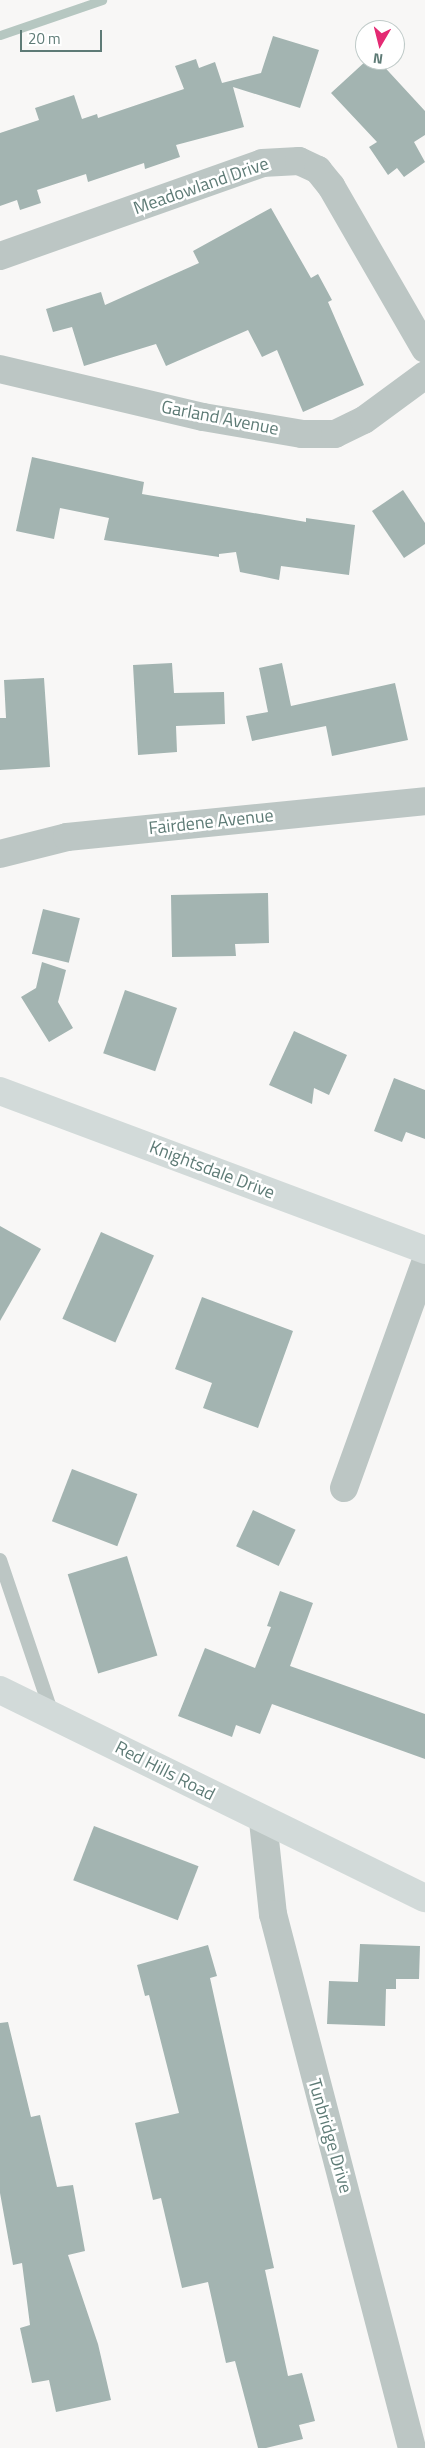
<!DOCTYPE html>
<style>
body{margin:0}
#map{position:relative;width:425px;height:2448px;overflow:hidden;background:#f8f7f6;font-family:"Titillium Web",sans-serif}
div>[style]{position:absolute}
[style*='--x']{left:calc(var(--x)*1px);top:calc(var(--y)*1px);width:calc(var(--w)*1px);rotate:calc(var(--a)*1deg)}
.stream>*{height:9px;margin:-4.5px;padding:0 4.5px;transform-origin:4.5px;border-radius:4.5px;background:#b6c7c1}
.building>*{inset:0;background:#a3b4b1;transform-origin:0 0}
.lane>*{height:14px;margin:-7px;padding:0 7px;transform-origin:7px;border-radius:7px;background:#bcc6c4}
.street>*{height:28px;margin:-14px;padding:0 14px;transform-origin:14px;border-radius:14px;background:#bcc6c4}
.secondary>*{height:28px;margin:-14px;padding:0 14px;transform-origin:14px;border-radius:14px;background:#d2dad9}
span{translate:-50% -50%;white-space:nowrap;text-align:center;line-height:1.15;-webkit-text-stroke:5px #fff;paint-order:stroke}
.street-label{font-size:18px;color:#5e7b76}
.north{position:absolute;left:355px;top:20px;width:50px;height:50px;box-sizing:border-box;background:#fff;border:1px solid #bfcac8;border-radius:50%;rotate:188deg;font-size:14px;font-weight:700;line-height:20px;text-align:center;color:#5e7b76}
.north::after{content:'';display:block;margin:auto;width:18px;height:22px;background:#e42a73;clip-path:polygon(50% 0,100% 100%,50% 72%,0 100%)}
.scale{position:absolute;left:20px;top:30px;width:82px;height:22px;box-sizing:border-box;border:2px solid #5e7b76;border-top:0;padding-left:6px;font-size:15px;line-height:18px;white-space:nowrap;color:#5e7b76;-webkit-text-stroke:4px #fff;paint-order:stroke}
</style>
<div id="map">
<div class="stream">
<i style="--x:0;--y:35;--w:108;--a:-18.9"></i>
</div>
<div class="building">
<i style="clip-path:polygon(273px 36px,319px 50px,300px 108px,233px 87px,244px 127px,176px 145px,180px 157px,145px 169px,144px 163px,88px 182px,86px 174px,37px 190px,41px 203px,20px 210px,17px 200px,0 206px,0 133px,39px 120px,35px 108px,74px 95px,82px 119px,97px 114px,98px 118px,184px 89px,175px 66px,196px 59px,199px 68px,215px 62px,222px 83px,261px 73px)"></i>
<i style="clip-path:polygon(367px 60px,378px 60px,425px 111px,425px 135px,414px 142px,425px 162px,404px 177px,397px 168px,388px 175px,369px 147px,377px 142px,331px 93px)"></i>
<i style="clip-path:polygon(271px 208px,311px 278px,318px 274px,332px 300px,328px 302px,364px 385px,303px 412px,277px 350px,262px 357px,248px 330px,166px 366px,156px 344px,84px 366px,72px 327px,53px 332px,46px 309px,101px 292px,105px 305px,199px 263px,193px 251px)"></i>
<i style="clip-path:polygon(32px 457px,144px 482px,142px 494px,306px 522px,306px 518px,355px 525px,349px 575px,281px 566px,279px 580px,240px 572px,236px 552px,219px 554px,219px 557px,104px 540px,109px 518px,60px 508px,54px 539px,16px 531px)"></i>
<i style="clip-path:polygon(403px 490px,425px 523px,425px 544px,404px 558px,372px 511px)"></i>
<i style="clip-path:polygon(172px 663px,174px 693px,224px 692px,225px 724px,176px 726px,177px 752px,138px 755px,133px 665px)"></i>
<i style="clip-path:polygon(282px 663px,291px 706px,395px 683px,408px 740px,332px 756px,326px 726px,252px 741px,246px 716px,268px 712px,259px 668px)"></i>
<i style="clip-path:polygon(44px 678px,50px 767px,0 770px,0 718px,6px 718px,4px 680px)"></i>
<i style="clip-path:polygon(268px 893px,269px 943px,235px 944px,236px 956px,172px 957px,171px 895px)"></i>
<i style="left:43px;top:909px;width:38px;height:46px;rotate:14deg"></i>
<i style="clip-path:polygon(42px 962px,66px 970px,58px 1002px,73px 1028px,49px 1042px,21px 997px,36px 988px)"></i>
<i style="left:125px;top:990px;width:55px;height:67px;rotate:19deg"></i>
<i style="clip-path:polygon(294px 1031px,347px 1055px,329px 1095px,314px 1088px,312px 1104px,269px 1085px)"></i>
<i style="clip-path:polygon(394px 1078px,425px 1090px,425px 1139px,406px 1132px,402px 1142px,374px 1131px)"></i>
<i style="clip-path:polygon(0 1226px,41px 1249px,0 1321px)"></i>
<i style="left:101px;top:1232px;width:58px;height:95px;rotate:24deg"></i>
<i style="clip-path:polygon(202px 1297px,293px 1331px,258px 1428px,203px 1408px,212px 1383px,175px 1369px)"></i>
<i style="left:72px;top:1469px;width:70px;height:56px;rotate:21deg"></i>
<i style="left:253px;top:1510px;width:47px;height:40px;rotate:25deg"></i>
<i style="left:127px;top:1556px;width:104px;height:62px;rotate:73deg"></i>
<i style="clip-path:polygon(280px 1591px,313px 1603px,290px 1666px,425px 1714px,425px 1759px,272px 1704px,260px 1734px,236px 1725px,232px 1737px,178px 1716px,205px 1648px,255px 1668px,271px 1627px,267px 1626px)"></i>
<i style="left:94px;top:1826px;width:112px;height:58px;rotate:21deg"></i>
<i style="clip-path:polygon(360px 1944px,420px 1946px,419px 1979px,396px 1979px,396px 1989px,386px 1989px,385px 2026px,327px 2024px,329px 1981px,358px 1982px)"></i>
<i style="clip-path:polygon(208px 1945px,217px 1976px,210px 1978px,274px 2268px,265px 2270px,288px 2376px,302px 2373px,315px 2421px,299px 2425px,303px 2439px,266px 2448px,258px 2448px,235px 2361px,226px 2363px,208px 2282px,182px 2288px,161px 2198px,153px 2200px,135px 2123px,179px 2113px,149px 1995px,145px 1996px,137px 1965px)"></i>
<i style="clip-path:polygon(8px 2022px,31px 2117px,40px 2115px,57px 2187px,73px 2185px,85px 2251px,68px 2255px,98px 2344px,111px 2400px,56px 2412px,49px 2380px,32px 2383px,20px 2328px,30px 2325px,22px 2263px,13px 2265px,0 2193px,0 2023px)"></i>
</div>
<div class="lane">
<i style="--x:0;--y:1560;--w:163;--a:71.3"></i>
</div>
<div class="street">
<i style="--x:0;--y:256;--w:278;--a:-19.5"></i>
<i style="--x:262;--y:163;--w:37;--a:-3"></i>
<i style="--x:299;--y:161;--w:21;--a:25"></i>
<i style="--x:318;--y:170;--w:21;--a:51"></i>
<i style="--x:331;--y:186;--w:188;--a:60"></i>
<i style="--x:0;--y:369;--w:209;--a:13.3"></i>
<i style="--x:203;--y:417;--w:100;--a:9.7"></i>
<i style="--x:302;--y:434;--w:33;--a:0"></i>
<i style="--x:335;--y:434;--w:32;--a:-26"></i>
<i style="--x:364;--y:420;--w:76;--a:-36.4"></i>
<i style="--x:0;--y:854;--w:69;--a:-14.2"></i>
<i style="--x:67;--y:837;--w:360;--a:-5.7"></i>
<i style="--x:344;--y:1488;--w:239;--a:-70.2"></i>
<i style="--x:263;--y:1821;--w:94;--a:83.9"></i>
<i style="--x:273;--y:1914;--w:552;--a:75.41"></i>
</div>
<div class="secondary">
<i style="--x:0;--y:1091;--w:454;--a:20.5"></i>
<i style="--x:0;--y:1690;--w:473;--a:26.1"></i>
</div>
<div class="street-label">
<span style="left:201px;top:186px;rotate:-19deg">Meadowland Drive</span>
<span style="left:220px;top:418px;rotate:11deg">Garland Avenue</span>
<span style="left:211px;top:822px;rotate:-6deg">Fairdene Avenue</span>
<span style="left:212px;top:1170px;rotate:21deg">Knightsdale Drive</span>
<span style="left:165px;top:1771px;rotate:27deg">Red Hills Road</span>
<span style="left:330px;top:2136px;rotate:74deg">Tunbridge Drive</span>
</div>
<div class="north">N</div>
<div class="scale">20 m</div>
</div>
